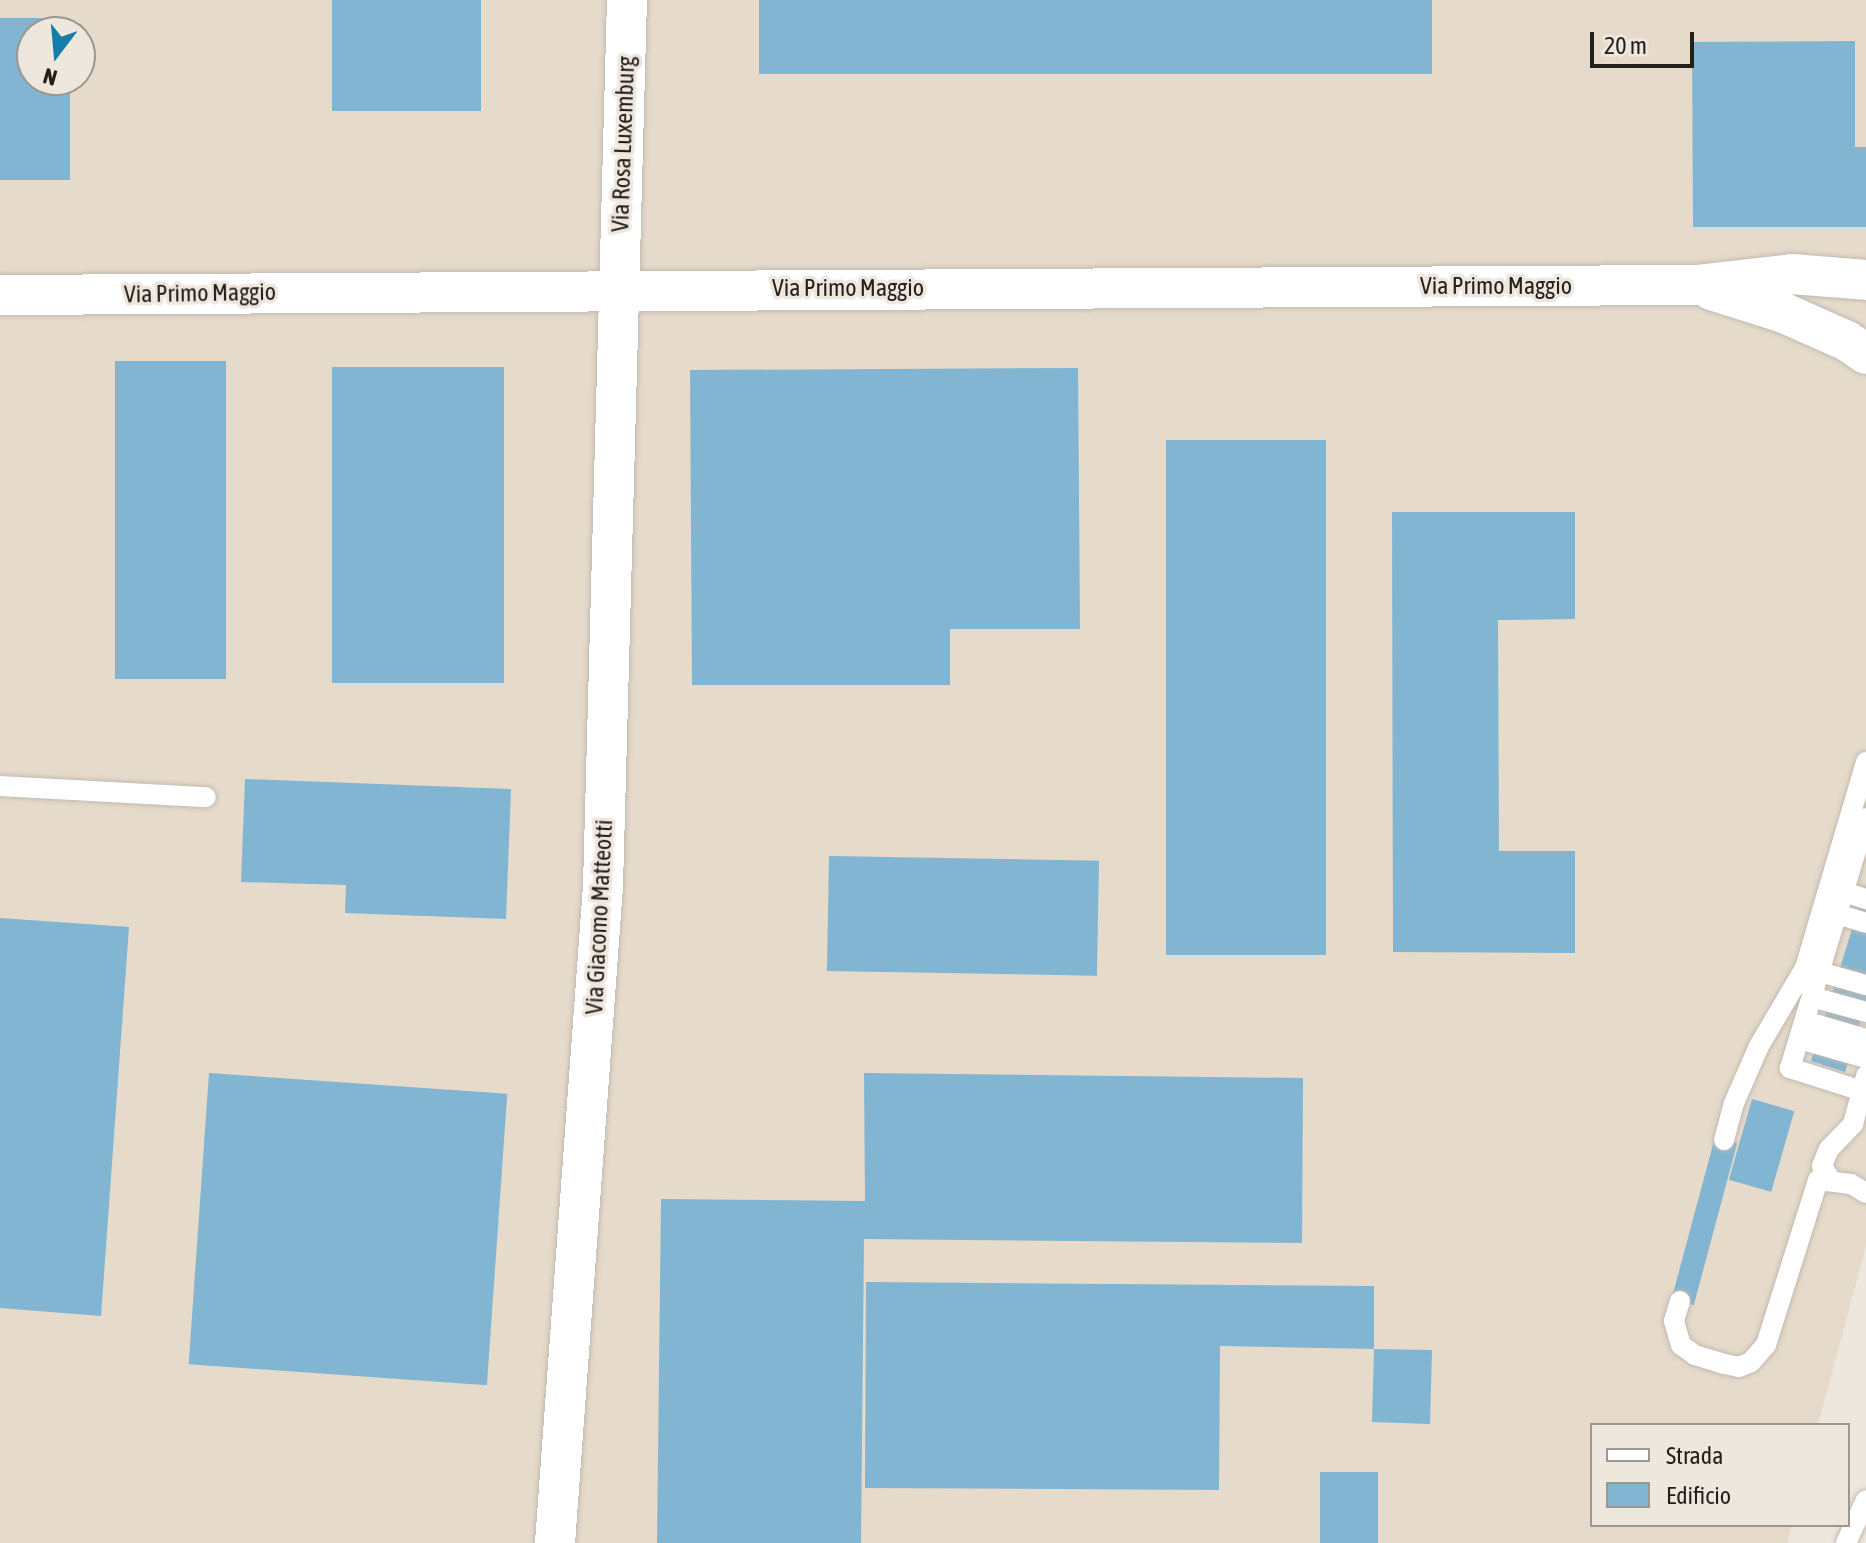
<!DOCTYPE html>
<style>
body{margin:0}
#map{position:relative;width:1866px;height:1543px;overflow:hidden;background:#eee7de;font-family:"Asap Condensed",sans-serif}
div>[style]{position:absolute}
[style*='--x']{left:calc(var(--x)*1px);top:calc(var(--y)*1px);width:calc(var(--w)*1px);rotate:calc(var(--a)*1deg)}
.built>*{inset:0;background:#e6daca}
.building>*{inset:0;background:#81b5d1;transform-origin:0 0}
.roads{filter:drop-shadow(0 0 2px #c1bab1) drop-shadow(0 0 2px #c1bab1)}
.lane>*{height:20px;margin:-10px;padding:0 10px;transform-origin:10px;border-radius:10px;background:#fff}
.street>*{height:40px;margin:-20px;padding:0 20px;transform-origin:20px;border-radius:20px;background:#fff}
span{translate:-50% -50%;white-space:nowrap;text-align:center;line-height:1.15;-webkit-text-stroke:7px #eee7de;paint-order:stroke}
.street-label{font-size:24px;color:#23201c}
.legend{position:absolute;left:1590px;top:1423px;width:260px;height:104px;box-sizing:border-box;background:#eee7de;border:2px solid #9d9790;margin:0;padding:10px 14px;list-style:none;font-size:24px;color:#23201c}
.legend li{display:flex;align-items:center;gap:16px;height:40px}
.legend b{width:40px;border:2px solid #9d9790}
.north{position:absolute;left:16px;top:16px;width:80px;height:80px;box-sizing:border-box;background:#eee7de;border:2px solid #9d9790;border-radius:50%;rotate:196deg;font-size:22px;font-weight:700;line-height:32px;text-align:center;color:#23201c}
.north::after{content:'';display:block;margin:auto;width:28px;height:36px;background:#177ca7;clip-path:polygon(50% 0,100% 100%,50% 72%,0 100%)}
.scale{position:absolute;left:1590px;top:32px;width:104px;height:36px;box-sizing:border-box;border:4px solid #23201c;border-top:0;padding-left:10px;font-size:24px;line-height:28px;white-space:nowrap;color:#23201c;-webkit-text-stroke:6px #eee7de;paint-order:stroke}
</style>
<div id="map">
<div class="built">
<i style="clip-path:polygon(evenodd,0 0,1866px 0,1866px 1246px,1818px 1425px,1592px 1425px,1592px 1525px,1792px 1525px,1787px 1543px,0 1543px,0 0,32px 32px,80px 32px,80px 80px,32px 80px,32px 32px)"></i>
</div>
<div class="building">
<i style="left:332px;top:0;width:149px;height:111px"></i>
<i style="left:759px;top:0;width:673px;height:74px"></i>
<i style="clip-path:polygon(0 18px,70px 18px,70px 32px,32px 32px,32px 80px,70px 80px,70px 180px,0 180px)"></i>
<i style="clip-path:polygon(1855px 41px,1855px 147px,1866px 147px,1866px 227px,1693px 227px,1692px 42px)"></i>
<i style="left:115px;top:361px;width:111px;height:318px"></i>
<i style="left:332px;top:367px;width:172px;height:316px"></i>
<i style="clip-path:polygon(1078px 368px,1080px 629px,950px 629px,950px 685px,692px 685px,690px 370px)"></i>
<i style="left:1326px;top:440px;width:515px;height:160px;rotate:90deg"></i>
<i style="clip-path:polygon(1392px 512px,1575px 512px,1575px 619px,1498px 620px,1499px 851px,1575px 851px,1575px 953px,1393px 952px)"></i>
<i style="clip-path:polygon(245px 779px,511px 789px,506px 919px,345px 913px,346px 885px,241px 882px)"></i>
<i style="left:829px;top:856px;width:270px;height:115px;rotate:1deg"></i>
<i style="clip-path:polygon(1866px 884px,1866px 1003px,1845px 1072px,1811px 1061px)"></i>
<i style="clip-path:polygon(0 918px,129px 927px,101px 1316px,0 1308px)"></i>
<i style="left:209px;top:1073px;width:299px;height:292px;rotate:4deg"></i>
<i style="clip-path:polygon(864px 1073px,1303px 1078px,1302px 1243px,864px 1239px,861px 1543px,657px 1543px,661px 1199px,865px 1201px)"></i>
<i style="left:1752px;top:1099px;width:44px;height:84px;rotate:16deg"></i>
<i style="left:1715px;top:1137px;width:23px;height:168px;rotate:15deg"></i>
<i style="clip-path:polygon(866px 1282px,1374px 1286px,1374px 1349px,1432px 1350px,1430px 1424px,1372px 1422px,1374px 1349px,1220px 1346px,1219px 1490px,865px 1488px)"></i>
<i style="left:1320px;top:1472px;width:58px;height:71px"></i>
</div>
<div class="roads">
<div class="lane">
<i style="--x:0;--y:786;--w:206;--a:3.1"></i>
<i style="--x:1844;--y:892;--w:23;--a:18"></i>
<i style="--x:1837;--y:914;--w:30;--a:17"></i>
<i style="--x:1820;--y:972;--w:48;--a:15.8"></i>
<i style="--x:1812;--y:997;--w:56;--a:15.5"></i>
<i style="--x:1805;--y:1021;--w:64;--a:16.4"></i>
<i style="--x:1799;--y:1039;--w:70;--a:15.8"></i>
<i style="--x:1862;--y:1091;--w:76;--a:-162.3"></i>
<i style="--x:1790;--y:1068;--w:261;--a:-73.1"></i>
<i style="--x:1724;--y:1140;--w:38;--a:-75"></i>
<i style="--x:1734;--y:1103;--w:62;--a:-66.3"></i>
<i style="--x:1759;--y:1046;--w:91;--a:-59.5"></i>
<i style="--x:1805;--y:968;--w:215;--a:-73.5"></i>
<i style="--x:1830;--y:1179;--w:15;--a:-122"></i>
<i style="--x:1822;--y:1166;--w:18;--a:-68"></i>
<i style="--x:1829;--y:1149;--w:35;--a:-46"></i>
<i style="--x:1853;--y:1124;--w:50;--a:-74.8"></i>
<i style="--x:1680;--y:1301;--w:21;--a:107"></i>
<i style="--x:1674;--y:1321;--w:25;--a:74"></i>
<i style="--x:1681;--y:1345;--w:17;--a:36"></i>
<i style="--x:1695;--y:1355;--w:31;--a:17"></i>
<i style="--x:1725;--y:1364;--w:14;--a:12"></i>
<i style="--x:1739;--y:1367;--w:13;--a:-23"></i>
<i style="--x:1751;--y:1362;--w:23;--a:-49"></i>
<i style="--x:1766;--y:1345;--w:173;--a:-72.5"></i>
<i style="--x:1818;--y:1180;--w:33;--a:7"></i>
<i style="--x:1851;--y:1184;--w:17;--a:31"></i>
<i style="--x:1846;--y:1543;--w:47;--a:-65.1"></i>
</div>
<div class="street">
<i style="--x:1711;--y:290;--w:77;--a:17.5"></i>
<i style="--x:1784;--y:313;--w:69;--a:24"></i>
<i style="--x:1847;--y:341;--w:23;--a:34"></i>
<i style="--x:0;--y:295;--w:1696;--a:-0.34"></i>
<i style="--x:1696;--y:285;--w:97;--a:-6.5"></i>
<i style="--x:1792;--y:274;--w:74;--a:4.6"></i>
<i style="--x:555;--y:1543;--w:659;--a:-85.82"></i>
<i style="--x:603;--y:886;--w:886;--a:-88.45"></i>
</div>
</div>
<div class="street-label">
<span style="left:623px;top:144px;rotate:-88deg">Via Rosa Luxemburg</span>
<span style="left:1496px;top:286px">Via Primo Maggio</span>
<span style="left:848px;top:288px">Via Primo Maggio</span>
<span style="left:200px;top:293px;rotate:-1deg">Via Primo Maggio</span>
<span style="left:599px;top:917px;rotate:-87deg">Via Giacomo Matteotti</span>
</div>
<ul class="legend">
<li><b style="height:10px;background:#fff"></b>Strada</li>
<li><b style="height:22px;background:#81b5d1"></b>Edificio</li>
</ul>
<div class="north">N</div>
<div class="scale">20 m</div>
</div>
